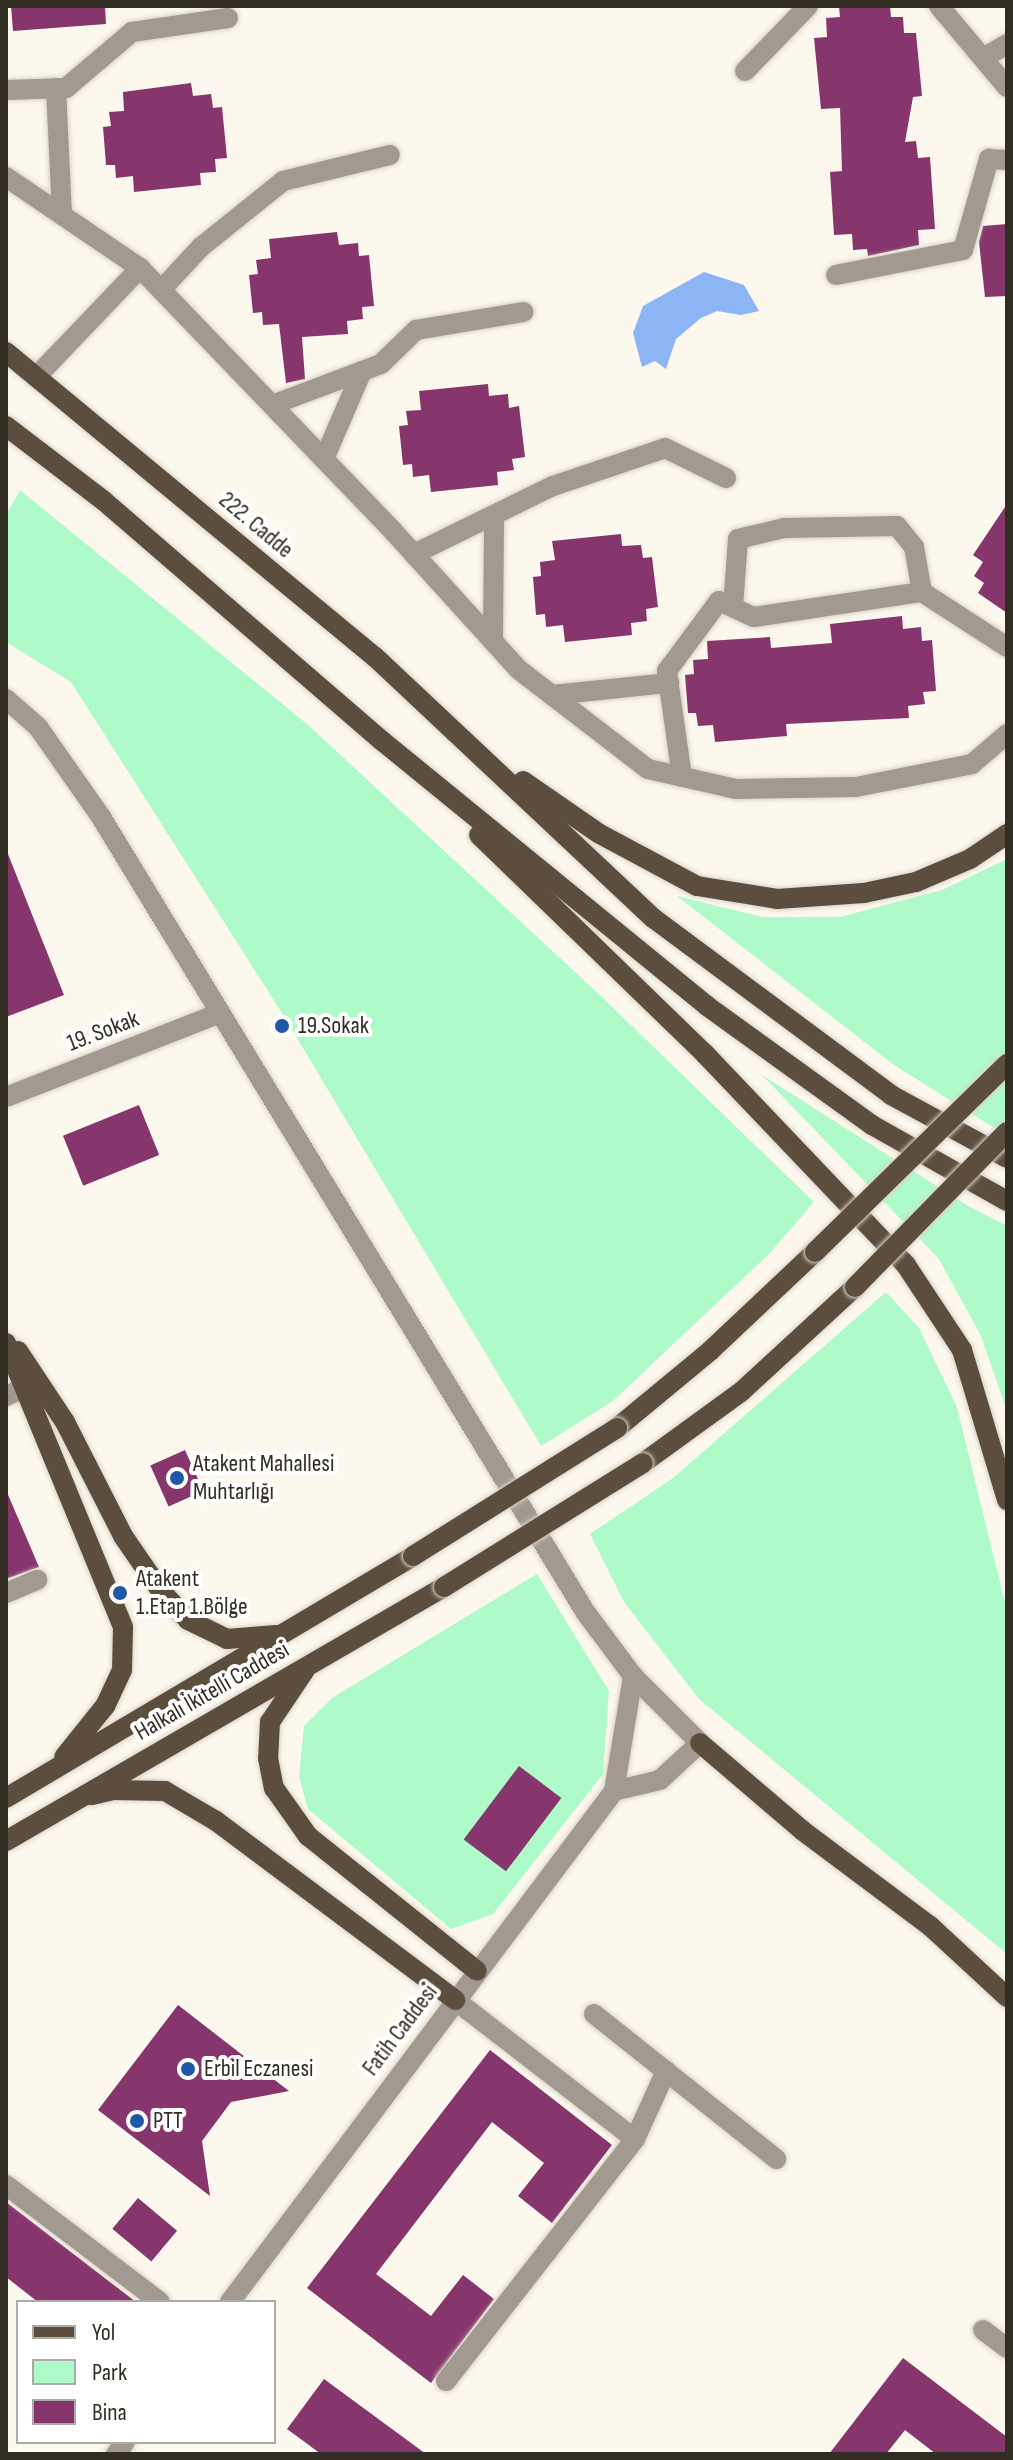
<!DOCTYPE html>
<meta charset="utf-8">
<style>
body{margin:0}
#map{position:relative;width:1013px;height:2460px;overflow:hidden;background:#fdf8ed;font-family:"Sofia Sans Condensed",sans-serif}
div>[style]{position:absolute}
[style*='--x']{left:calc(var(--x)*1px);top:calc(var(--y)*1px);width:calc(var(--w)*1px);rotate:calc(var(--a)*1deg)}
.green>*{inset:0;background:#aefbc9}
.water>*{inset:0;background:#8db4f5}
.building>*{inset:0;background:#86366d;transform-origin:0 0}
.roads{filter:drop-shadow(0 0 2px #d8d3c8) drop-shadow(0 0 2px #d8d3c8)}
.minor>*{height:20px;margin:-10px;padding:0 10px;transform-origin:10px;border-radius:10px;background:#a29a90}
.major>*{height:20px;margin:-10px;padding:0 10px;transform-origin:10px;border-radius:10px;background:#5c4e3c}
.bridges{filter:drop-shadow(0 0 2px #d8d3c8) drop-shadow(0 0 2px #d8d3c8)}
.major-bridge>*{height:20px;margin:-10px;padding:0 10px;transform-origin:10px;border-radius:10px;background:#5c4e3c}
.dots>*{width:22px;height:22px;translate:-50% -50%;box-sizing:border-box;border:4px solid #fff;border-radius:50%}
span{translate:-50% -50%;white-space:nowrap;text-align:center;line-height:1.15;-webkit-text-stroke:8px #fff;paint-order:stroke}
.street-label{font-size:24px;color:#322d22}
.poi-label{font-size:24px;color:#322d22}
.left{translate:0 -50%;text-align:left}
.frame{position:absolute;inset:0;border:8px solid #322d22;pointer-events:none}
.legend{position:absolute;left:16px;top:2300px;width:260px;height:144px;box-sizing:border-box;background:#fff;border:2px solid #adaba7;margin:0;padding:10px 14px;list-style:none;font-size:24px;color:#322d22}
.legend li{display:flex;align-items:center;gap:16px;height:40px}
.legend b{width:40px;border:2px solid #adaba7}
</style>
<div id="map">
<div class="green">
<i style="clip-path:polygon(20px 490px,307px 724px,601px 996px,814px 1202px,770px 1253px,613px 1401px,541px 1446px,282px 1013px,71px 682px,6px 642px,6px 515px)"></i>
<i style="clip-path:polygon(1007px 859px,1007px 1136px,894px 1065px,677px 896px,762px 917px,840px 917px,942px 890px)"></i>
<i style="clip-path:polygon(762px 1075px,968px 1206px,1007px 1226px,1007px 1411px,981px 1336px,939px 1259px)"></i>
<i style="clip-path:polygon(886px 1292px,919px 1328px,957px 1407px,1007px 1611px,1007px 1954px,699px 1699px,624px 1602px,590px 1534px,673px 1478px)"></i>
<i style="clip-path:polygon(537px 1574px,609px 1691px,603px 1774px,493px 1914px,451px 1929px,308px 1809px,299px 1777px,304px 1726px,332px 1698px)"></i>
</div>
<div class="water">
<i style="clip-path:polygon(704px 272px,744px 285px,759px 311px,741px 315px,717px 311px,701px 318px,676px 339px,666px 369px,655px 361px,642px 367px,633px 333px,643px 306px)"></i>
</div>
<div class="building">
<i style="clip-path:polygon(11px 6px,105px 6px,106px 24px,13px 31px)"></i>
<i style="clip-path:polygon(890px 6px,891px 17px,903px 17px,904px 33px,916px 33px,922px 96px,913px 97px,905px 142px,916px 141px,918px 158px,930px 157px,935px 229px,918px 230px,919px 245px,868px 256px,867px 249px,853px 250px,852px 234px,834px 235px,830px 172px,842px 171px,840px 108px,821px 109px,814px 38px,827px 37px,826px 18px,840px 17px,839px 7px)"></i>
<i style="clip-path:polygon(191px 83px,193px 96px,211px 94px,213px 108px,222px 107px,227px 158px,215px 159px,216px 172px,200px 173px,201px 185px,134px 192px,133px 176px,116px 178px,115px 165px,106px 165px,103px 127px,111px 126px,109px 112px,124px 111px,123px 92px)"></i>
<i style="clip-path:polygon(1007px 224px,1007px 296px,985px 297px,979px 242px,983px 226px)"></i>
<i style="clip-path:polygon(337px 232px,339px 245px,358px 243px,359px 256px,369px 255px,374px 306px,362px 307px,363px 319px,347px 321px,348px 334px,302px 337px,305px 379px,286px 383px,279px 324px,263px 325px,262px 312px,253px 313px,249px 275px,258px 274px,256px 260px,271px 258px,269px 239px)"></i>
<i style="clip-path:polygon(488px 384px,489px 396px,508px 394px,509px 408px,519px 406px,525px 457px,512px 459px,514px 470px,497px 472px,498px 485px,431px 492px,429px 475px,413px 477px,412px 464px,403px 465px,399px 426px,408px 425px,406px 411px,421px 410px,419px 391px)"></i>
<i style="clip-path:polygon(1007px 504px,1007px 613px,978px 593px,984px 583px,974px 576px,983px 562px,973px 555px)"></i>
<i style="clip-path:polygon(621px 534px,622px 546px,641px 545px,643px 558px,652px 557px,658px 607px,646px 609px,647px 621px,631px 623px,632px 635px,565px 642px,563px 625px,546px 627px,545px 614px,536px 615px,533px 577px,541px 576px,540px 562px,555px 560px,552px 541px)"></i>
<i style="clip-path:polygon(902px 616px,903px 629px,921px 627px,922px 641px,932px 640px,936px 691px,923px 692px,925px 704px,908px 706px,909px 718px,786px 724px,787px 736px,715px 742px,713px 725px,698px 726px,696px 713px,688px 713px,685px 675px,694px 674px,693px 660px,708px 659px,707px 641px,770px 637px,771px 648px,832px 643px,830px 624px)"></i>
<i style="clip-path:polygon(6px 849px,64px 995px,6px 1017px)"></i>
<i style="left:139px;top:1105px;width:54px;height:82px;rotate:68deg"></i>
<i style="left:185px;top:1450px;width:45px;height:38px;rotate:66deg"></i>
<i style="clip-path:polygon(6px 1490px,39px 1567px,6px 1579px)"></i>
<i style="left:519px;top:1766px;width:53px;height:92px;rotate:37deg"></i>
<i style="clip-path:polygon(178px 2005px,289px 2091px,231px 2102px,202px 2141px,210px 2196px,98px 2110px)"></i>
<i style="clip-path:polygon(490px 2050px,612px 2145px,552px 2223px,518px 2196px,544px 2163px,492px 2122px,376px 2274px,431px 2316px,463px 2275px,494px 2299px,431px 2383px,307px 2288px)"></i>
<i style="left:138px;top:2198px;width:51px;height:40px;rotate:40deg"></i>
<i style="clip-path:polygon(6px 2202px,136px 2302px,38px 2302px,6px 2277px)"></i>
<i style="clip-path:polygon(903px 2358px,1007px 2437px,1007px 2454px,936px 2454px,905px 2430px,886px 2454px,829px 2454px)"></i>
<i style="clip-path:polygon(324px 2379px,426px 2454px,321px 2454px,287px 2429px)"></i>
</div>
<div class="roads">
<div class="minor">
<i style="--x:939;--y:6;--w:106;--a:50"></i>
<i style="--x:983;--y:58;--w:28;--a:-30"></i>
<i style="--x:745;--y:71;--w:91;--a:-45.9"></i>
<i style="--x:56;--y:88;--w:127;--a:87.3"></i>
<i style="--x:6;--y:90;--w:60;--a:-1.9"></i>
<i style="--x:66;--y:88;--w:87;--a:-40.3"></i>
<i style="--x:132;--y:32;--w:97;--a:-8.3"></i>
<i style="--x:6;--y:177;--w:162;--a:34.2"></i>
<i style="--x:140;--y:268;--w:365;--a:46.1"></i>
<i style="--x:393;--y:531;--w:186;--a:47.8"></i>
<i style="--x:518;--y:669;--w:164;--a:37.6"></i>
<i style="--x:648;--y:769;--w:89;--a:12.9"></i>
<i style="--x:735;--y:789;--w:121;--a:-0.9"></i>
<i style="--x:856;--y:787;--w:118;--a:-11.2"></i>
<i style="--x:972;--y:764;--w:46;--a:-40.6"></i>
<i style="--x:836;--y:275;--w:129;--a:-11.1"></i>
<i style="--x:963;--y:250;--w:95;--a:-74.1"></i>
<i style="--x:989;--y:159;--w:18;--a:3"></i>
<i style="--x:161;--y:290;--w:59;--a:-47.1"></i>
<i style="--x:201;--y:247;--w:105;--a:-38.8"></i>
<i style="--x:283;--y:181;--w:110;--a:-13.7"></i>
<i style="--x:36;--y:377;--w:151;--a:-46.3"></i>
<i style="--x:272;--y:405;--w:116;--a:-20.6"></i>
<i style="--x:381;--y:364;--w:49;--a:-44.2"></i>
<i style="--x:416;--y:330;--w:109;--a:-9.5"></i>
<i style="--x:324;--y:459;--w:96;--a:-66.6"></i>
<i style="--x:414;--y:554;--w:155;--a:-26.1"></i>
<i style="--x:553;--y:486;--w:118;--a:-18.7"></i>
<i style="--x:665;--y:448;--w:68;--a:26.2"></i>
<i style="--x:733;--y:607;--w:68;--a:-85.8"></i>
<i style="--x:738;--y:539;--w:47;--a:-13.4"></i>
<i style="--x:784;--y:528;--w:113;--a:-1"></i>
<i style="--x:897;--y:526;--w:27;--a:51"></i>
<i style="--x:914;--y:547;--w:46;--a:79.9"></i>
<i style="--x:493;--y:641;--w:126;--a:-89.5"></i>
<i style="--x:552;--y:695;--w:118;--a:-5.9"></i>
<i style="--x:6;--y:699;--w:43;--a:41.2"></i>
<i style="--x:38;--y:727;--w:110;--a:55"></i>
<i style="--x:101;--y:817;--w:932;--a:58.65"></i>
<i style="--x:586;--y:1613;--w:79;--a:53.3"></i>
<i style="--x:633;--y:1676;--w:95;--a:45"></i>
<i style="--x:700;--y:1743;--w:54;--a:137.2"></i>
<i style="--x:660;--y:1780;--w:47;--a:166.6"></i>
<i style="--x:682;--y:777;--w:107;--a:-98.1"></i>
<i style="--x:667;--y:671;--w:87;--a:-53.4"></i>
<i style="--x:719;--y:601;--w:38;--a:25"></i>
<i style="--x:754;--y:617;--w:170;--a:-8.5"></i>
<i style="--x:922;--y:592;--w:101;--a:32.9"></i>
<i style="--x:6;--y:1097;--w:230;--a:-21.4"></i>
<i style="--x:6;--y:1396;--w:17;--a:-24"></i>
<i style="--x:6;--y:1593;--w:34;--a:-23"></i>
<i style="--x:455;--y:2000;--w:227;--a:37.7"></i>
<i style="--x:594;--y:2014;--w:233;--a:38.5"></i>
<i style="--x:6;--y:2185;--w:193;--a:37.2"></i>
<i style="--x:230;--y:2302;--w:639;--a:-53.08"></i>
<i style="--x:614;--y:1791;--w:117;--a:-80.6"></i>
<i style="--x:983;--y:2330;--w:30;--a:37"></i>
<i style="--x:446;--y:2381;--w:307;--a:-52"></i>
<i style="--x:635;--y:2139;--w:75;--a:-65.5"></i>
<i style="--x:116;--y:2454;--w:15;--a:-53"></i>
</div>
<div class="major">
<i style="--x:6;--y:352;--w:479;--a:39.6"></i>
<i style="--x:375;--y:657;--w:381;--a:43.2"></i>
<i style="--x:653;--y:918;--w:297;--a:36.6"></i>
<i style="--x:891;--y:1095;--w:132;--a:28.5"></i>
<i style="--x:6;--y:426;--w:123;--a:37.4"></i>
<i style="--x:104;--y:501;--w:366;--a:40.8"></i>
<i style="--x:381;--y:740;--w:421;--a:39.2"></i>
<i style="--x:707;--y:1006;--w:203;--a:35.8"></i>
<i style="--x:872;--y:1125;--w:155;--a:29.4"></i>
<i style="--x:523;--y:781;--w:91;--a:34.7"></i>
<i style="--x:598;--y:833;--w:112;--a:28.2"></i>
<i style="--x:697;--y:886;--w:81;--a:9.2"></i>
<i style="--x:777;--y:899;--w:87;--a:-3.9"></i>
<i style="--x:864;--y:893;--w:53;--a:-11.9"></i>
<i style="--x:916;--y:882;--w:59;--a:-23.1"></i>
<i style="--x:970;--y:859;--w:45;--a:-34"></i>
<i style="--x:479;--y:835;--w:315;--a:44.1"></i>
<i style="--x:705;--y:1054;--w:291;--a:46.4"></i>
<i style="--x:906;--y:1265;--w:102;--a:56.6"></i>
<i style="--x:962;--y:1350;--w:157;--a:73.3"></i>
<i style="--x:6;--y:1343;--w:307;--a:67.6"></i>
<i style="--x:123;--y:1627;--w:43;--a:91.3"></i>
<i style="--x:122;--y:1670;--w:40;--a:115"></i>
<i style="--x:105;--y:1706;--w:65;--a:128.8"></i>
<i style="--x:18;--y:1351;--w:85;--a:56.5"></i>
<i style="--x:65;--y:1422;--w:128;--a:63"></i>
<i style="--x:123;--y:1536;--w:67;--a:55.4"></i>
<i style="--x:161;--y:1591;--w:40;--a:47"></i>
<i style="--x:188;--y:1620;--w:43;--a:26"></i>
<i style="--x:227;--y:1639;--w:49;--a:-4.7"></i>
<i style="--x:617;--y:1428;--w:121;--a:-39.6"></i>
<i style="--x:710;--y:1351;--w:144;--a:-43.3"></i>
<i style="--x:643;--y:1463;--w:122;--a:-36"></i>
<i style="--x:742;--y:1391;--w:154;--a:-42.6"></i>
<i style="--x:305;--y:1670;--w:63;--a:123.9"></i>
<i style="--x:270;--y:1722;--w:36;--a:93"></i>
<i style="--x:268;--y:1758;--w:31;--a:79"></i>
<i style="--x:274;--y:1788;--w:59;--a:54.7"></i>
<i style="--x:308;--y:1836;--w:216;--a:38.6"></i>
<i style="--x:700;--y:1743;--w:135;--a:40.5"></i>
<i style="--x:803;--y:1831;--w:159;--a:36.8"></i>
<i style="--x:930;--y:1926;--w:105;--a:42.7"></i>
<i style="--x:92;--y:1795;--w:22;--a:-13"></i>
<i style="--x:113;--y:1790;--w:52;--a:1.1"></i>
<i style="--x:165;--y:1791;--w:59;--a:30.5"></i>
<i style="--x:216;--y:1821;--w:299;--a:36.8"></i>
<i style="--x:6;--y:1798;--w:474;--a:-30.7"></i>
<i style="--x:6;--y:1841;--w:506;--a:-30.11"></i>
</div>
</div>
<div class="bridges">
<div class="major-bridge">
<i style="--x:815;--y:1252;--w:269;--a:-44.4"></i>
<i style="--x:855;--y:1287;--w:217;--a:-45.6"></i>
<i style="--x:413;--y:1556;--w:241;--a:-32.1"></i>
<i style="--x:444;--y:1587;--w:234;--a:-31.9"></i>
</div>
</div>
<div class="dots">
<i style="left:282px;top:1026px;background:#1f57a9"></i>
<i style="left:177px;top:1478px;background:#1f57a9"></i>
<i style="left:120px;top:1593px;background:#1f57a9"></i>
<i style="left:188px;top:2069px;background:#1f57a9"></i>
<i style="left:137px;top:2121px;background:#1f57a9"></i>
</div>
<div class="street-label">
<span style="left:256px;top:525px;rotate:40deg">222. Cadde</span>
<span style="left:103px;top:1031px;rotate:-21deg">19. Sokak</span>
<span style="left:212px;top:1691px;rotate:-30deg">Halkalı İkitelli Caddesi</span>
<span style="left:400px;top:2030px;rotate:-53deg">Fatih Caddesi</span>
</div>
<div class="poi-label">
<span class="left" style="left:298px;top:1026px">19.Sokak</span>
<span class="left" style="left:193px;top:1478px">Atakent Mahallesi<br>Muhtarlığı</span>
<span class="left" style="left:136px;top:1593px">Atakent<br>1.Etap 1.Bölge</span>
<span class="left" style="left:204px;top:2069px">Erbil Eczanesi</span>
<span class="left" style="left:153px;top:2121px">PTT</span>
</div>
<div class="frame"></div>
<ul class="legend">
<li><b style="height:10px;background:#5c4e3c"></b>Yol</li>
<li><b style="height:22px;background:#aefbc9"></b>Park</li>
<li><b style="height:22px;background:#86366d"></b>Bina</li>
</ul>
</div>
